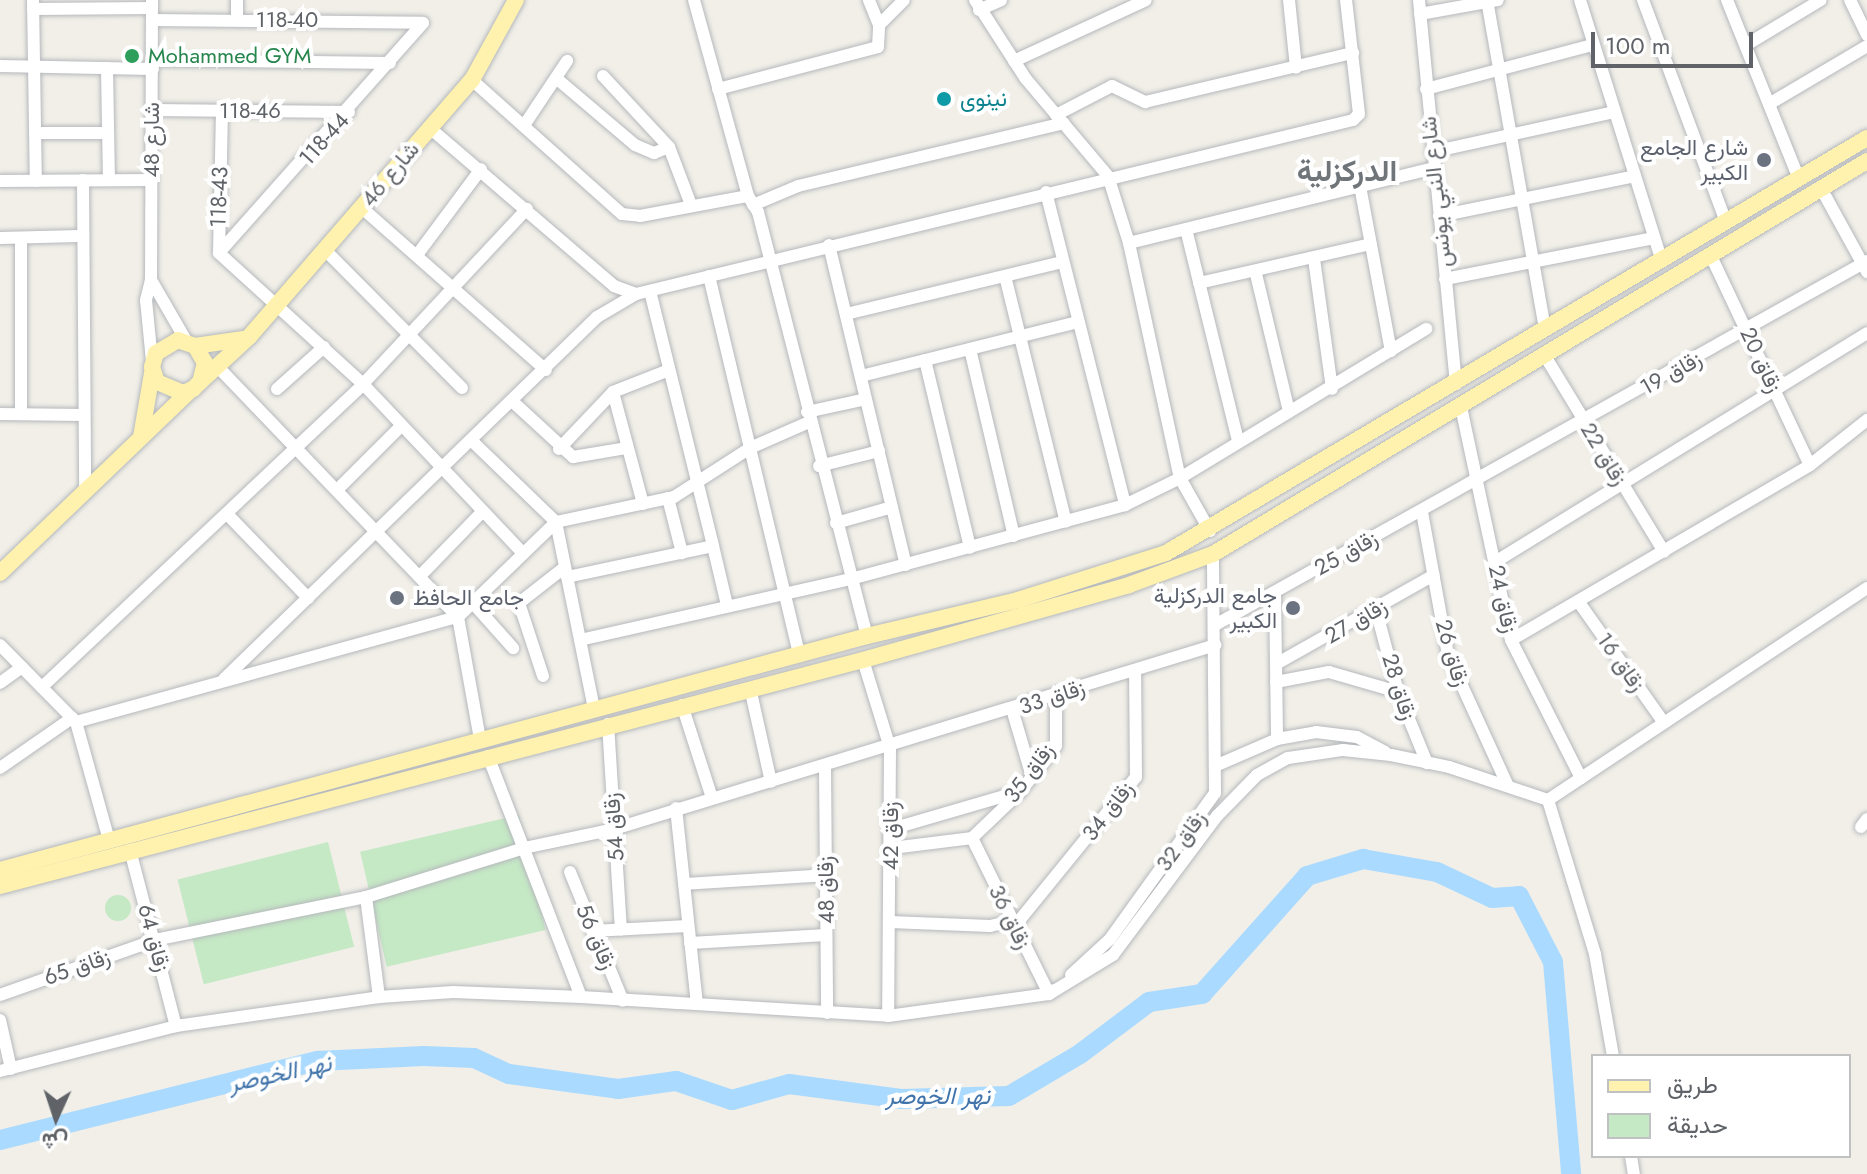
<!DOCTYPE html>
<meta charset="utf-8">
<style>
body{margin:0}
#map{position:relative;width:1867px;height:1174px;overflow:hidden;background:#f1efe8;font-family:Jost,Vazirmatn,sans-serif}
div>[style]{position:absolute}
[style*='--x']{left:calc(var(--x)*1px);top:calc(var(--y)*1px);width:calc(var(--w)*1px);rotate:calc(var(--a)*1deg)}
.green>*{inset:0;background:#c5e8c5;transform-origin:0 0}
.round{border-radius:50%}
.river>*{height:20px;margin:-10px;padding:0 10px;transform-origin:10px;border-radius:10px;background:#aadaff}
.roads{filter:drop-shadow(0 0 2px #b5b8bc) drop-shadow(0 0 2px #b5b8bc)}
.minor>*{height:12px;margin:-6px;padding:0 6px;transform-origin:6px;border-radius:6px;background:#fff}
.major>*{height:16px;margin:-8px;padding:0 8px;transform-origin:8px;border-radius:8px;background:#fff2af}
.dots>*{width:22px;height:22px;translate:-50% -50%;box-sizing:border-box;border:4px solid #fff;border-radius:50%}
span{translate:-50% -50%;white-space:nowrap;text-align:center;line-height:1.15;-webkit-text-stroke:8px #fff;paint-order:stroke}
.street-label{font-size:22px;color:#5f6368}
.leisure-label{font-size:22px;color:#27864d}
.left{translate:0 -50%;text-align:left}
.culture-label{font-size:22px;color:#0d838f}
.worship-label{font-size:22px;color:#5b616d}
.right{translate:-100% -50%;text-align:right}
.water-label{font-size:24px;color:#4174aa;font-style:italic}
.district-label{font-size:30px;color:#70757a;font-weight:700}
.legend{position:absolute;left:1591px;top:1054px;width:260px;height:104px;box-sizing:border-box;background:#fff;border:2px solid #bfc1c3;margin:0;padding:10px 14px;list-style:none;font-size:24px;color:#5f6368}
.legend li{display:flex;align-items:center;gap:16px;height:40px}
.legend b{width:40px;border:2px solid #bfc1c3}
.north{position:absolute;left:16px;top:1078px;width:80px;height:80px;-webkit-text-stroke:6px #fff;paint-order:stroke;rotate:183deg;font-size:22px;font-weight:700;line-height:32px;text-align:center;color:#5f6368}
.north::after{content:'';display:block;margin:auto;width:28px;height:36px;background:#5f6368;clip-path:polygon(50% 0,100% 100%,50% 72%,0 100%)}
.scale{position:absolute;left:1591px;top:32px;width:162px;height:36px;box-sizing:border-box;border:4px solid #5f6368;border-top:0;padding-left:10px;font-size:24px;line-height:28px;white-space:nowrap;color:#5f6368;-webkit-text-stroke:6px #fff;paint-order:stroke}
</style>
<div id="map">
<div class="green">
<i style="left:519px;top:815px;width:118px;height:163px;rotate:77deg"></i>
<i style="left:328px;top:842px;width:108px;height:155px;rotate:76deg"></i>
<i class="round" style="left:105px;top:895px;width:26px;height:26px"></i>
</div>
<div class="river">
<i style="--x:0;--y:1140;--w:327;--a:-14"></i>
<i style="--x:317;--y:1061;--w:107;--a:-2.7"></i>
<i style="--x:424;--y:1056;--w:50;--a:2.3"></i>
<i style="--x:474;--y:1058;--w:38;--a:25"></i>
<i style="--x:509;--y:1074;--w:110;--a:7.8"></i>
<i style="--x:618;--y:1089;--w:59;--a:-7.9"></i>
<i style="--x:676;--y:1081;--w:59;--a:18.7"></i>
<i style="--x:732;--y:1100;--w:59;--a:-15.7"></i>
<i style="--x:789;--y:1084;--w:113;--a:7.6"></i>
<i style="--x:901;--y:1099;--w:108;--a:-1.6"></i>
<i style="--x:1009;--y:1096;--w:82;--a:-30.6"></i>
<i style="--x:1080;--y:1054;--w:86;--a:-37"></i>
<i style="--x:1149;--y:1002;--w:54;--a:-8.6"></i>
<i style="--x:1202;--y:994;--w:158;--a:-48.3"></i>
<i style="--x:1307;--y:876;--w:59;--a:-16.9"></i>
<i style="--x:1363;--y:859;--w:75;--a:10"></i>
<i style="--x:1437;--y:872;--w:61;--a:25.3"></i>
<i style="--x:1492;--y:898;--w:27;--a:-4"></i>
<i style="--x:1519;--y:896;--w:74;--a:62.7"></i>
<i style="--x:1553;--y:962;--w:213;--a:85.1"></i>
</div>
<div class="roads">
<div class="minor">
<i style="--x:33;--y:0;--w:181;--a:89.1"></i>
<i style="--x:152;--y:0;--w:280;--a:90.2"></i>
<i style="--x:151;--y:280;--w:72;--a:59.9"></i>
<i style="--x:694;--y:0;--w:203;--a:74.6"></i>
<i style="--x:748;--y:196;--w:19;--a:58"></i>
<i style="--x:758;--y:212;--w:438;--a:75.6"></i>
<i style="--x:975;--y:0;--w:94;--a:57.2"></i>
<i style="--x:1026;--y:79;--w:127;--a:49.8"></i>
<i style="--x:1108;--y:176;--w:70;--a:72.6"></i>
<i style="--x:1129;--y:243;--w:240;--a:77.8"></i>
<i style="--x:1180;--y:478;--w:61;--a:60.5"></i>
<i style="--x:1289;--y:0;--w:68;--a:84.1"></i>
<i style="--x:1419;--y:0;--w:386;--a:84.5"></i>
<i style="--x:1487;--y:0;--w:335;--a:80"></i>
<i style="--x:1580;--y:0;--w:274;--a:72.6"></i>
<i style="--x:1643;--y:0;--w:237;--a:69.5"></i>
<i style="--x:1727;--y:0;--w:193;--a:68.1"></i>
<i style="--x:1850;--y:0;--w:39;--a:64"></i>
<i style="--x:33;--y:9;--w:119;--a:-0.5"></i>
<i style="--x:979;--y:10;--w:24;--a:-24"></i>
<i style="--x:1420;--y:14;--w:79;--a:-10.2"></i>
<i style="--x:152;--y:20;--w:271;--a:0.6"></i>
<i style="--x:423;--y:23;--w:307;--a:131.6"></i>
<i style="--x:237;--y:20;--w:20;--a:-90"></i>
<i style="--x:879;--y:25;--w:35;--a:-45"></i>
<i style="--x:1746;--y:45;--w:87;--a:-31"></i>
<i style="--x:153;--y:60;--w:237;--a:0.7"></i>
<i style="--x:1014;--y:61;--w:145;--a:-24.8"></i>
<i style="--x:0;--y:66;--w:153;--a:1.1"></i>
<i style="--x:107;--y:68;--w:111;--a:89"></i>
<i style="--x:603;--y:76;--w:97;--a:47.1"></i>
<i style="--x:669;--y:147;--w:62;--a:69.2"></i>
<i style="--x:556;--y:78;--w:104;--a:40.3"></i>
<i style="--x:635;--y:145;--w:21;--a:23"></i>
<i style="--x:654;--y:153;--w:16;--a:-22"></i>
<i style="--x:472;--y:80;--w:201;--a:41.8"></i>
<i style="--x:622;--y:214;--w:18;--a:6"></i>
<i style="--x:640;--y:216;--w:110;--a:-10.5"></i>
<i style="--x:718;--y:89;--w:165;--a:-14.7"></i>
<i style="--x:878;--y:47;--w:22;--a:-87"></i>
<i style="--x:879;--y:25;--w:27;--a:-112"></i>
<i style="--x:1426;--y:89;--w:173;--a:-14.8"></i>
<i style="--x:1769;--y:104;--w:114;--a:-30.6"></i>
<i style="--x:152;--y:110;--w:197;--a:0.6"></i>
<i style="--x:222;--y:110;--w:143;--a:91.2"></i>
<i style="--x:219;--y:253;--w:195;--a:42.3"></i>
<i style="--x:363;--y:384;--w:233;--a:46.6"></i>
<i style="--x:1056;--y:115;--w:63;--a:-27.4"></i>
<i style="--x:1112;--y:86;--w:37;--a:26"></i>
<i style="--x:1145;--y:102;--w:214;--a:-13.3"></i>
<i style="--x:525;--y:124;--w:76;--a:-56.3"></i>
<i style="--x:431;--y:129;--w:241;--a:40.6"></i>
<i style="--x:614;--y:286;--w:23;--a:20"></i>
<i style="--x:35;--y:133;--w:73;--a:0"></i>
<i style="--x:1432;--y:152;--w:186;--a:-12.4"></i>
<i style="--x:83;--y:180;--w:312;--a:89.6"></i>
<i style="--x:0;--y:181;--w:152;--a:-0.4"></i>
<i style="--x:1360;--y:186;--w:168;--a:79.4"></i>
<i style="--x:1822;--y:190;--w:94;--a:61.2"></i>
<i style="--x:1046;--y:192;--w:323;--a:75.8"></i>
<i style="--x:753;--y:205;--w:49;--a:-22.9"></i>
<i style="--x:798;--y:186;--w:273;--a:-13.3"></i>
<i style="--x:362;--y:208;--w:245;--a:41.4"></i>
<i style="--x:1439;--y:216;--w:200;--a:-11.5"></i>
<i style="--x:1186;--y:229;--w:217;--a:76.2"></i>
<i style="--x:0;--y:238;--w:79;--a:-1.5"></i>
<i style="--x:1129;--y:243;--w:314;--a:-13.8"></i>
<i style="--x:829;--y:245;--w:329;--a:76.5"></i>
<i style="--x:326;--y:251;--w:193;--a:45.2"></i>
<i style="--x:417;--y:255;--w:107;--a:-53.3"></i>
<i style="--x:1711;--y:256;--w:231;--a:64.7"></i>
<i style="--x:1314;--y:259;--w:131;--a:82.1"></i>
<i style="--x:1256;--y:274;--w:141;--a:76.5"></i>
<i style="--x:709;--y:276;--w:389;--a:76.6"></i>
<i style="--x:1005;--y:276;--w:253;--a:76.1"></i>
<i style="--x:1445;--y:279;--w:213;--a:-11.1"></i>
<i style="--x:151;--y:280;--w:21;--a:104"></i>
<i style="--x:146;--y:300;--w:61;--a:84.4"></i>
<i style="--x:1199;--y:283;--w:176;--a:-12.8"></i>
<i style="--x:650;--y:291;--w:263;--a:76.1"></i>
<i style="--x:846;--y:314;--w:223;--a:-13.5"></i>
<i style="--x:970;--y:349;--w:192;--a:76.8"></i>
<i style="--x:1545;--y:356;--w:229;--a:58.7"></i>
<i style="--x:925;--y:360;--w:193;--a:76.5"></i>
<i style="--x:217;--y:366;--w:348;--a:46.2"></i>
<i style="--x:458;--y:617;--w:124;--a:79.8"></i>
<i style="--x:861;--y:376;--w:224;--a:-14"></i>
<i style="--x:277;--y:389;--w:63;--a:-41.8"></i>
<i style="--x:613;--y:392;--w:116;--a:75"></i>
<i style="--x:512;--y:401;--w:83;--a:42.6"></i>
<i style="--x:573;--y:457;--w:55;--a:-9.5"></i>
<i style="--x:1461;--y:407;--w:238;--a:77.9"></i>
<i style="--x:1511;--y:640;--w:155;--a:63.1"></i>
<i style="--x:807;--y:412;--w:60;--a:-12.4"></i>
<i style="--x:0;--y:414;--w:84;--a:0.7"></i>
<i style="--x:21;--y:414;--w:176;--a:-90"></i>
<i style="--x:472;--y:441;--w:117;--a:44"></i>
<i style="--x:556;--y:522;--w:191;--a:78.5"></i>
<i style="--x:559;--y:449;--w:79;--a:-46.5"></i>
<i style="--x:613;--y:392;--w:60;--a:-21.4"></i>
<i style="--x:819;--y:466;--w:62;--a:-14"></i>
<i style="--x:337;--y:490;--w:91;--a:-45"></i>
<i style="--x:668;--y:498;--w:57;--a:75.7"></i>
<i style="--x:1422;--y:512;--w:145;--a:79.7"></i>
<i style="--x:1448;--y:655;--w:144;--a:65.4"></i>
<i style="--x:227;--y:514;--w:117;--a:46"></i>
<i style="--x:836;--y:523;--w:58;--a:-15.9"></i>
<i style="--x:1495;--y:562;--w:437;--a:-31.6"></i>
<i style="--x:420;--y:576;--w:89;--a:-45.9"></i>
<i style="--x:567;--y:577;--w:149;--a:-12"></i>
<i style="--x:713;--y:546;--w:61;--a:76.7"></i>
<i style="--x:1275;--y:592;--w:147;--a:89.2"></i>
<i style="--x:1578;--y:601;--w:149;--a:54.8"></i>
<i style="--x:472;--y:602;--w:62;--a:48.3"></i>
<i style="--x:1376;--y:610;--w:85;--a:75"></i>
<i style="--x:1398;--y:692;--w:77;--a:67.8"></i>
<i style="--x:1215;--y:625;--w:747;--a:-29.17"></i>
<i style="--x:580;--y:640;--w:278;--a:-12.7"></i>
<i style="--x:851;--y:579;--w:284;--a:-15.1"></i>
<i style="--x:1125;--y:505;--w:61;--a:-26.1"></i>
<i style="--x:1180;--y:478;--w:288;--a:-31.2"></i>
<i style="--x:1511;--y:640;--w:346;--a:-30.3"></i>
<i style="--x:1810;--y:465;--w:73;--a:-38.3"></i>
<i style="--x:0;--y:645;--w:108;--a:45.4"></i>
<i style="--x:76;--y:722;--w:123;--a:74.4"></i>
<i style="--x:863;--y:660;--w:92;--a:72.9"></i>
<i style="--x:890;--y:748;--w:268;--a:90.4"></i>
<i style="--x:1276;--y:664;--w:181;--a:-29.4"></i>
<i style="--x:543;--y:676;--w:77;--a:-108.2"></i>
<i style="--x:519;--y:603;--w:58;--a:-38"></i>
<i style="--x:224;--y:679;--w:520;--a:-44.14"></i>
<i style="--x:597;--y:317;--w:45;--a:-30.5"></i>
<i style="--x:636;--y:294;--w:738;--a:-13.64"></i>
<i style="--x:1353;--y:120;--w:8;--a:-45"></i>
<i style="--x:1359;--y:114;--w:115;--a:-96.5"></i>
<i style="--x:1276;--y:682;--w:54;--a:-10.7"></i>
<i style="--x:1329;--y:672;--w:72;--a:16.2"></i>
<i style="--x:0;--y:683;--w:27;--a:-36"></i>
<i style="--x:42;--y:687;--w:441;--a:-43.3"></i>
<i style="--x:363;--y:384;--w:240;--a:-46.9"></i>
<i style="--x:750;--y:688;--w:96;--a:77.4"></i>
<i style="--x:682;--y:705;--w:98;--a:72.1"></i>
<i style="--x:1012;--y:709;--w:71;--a:73.6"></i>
<i style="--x:76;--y:722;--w:396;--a:-15.4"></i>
<i style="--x:458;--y:617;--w:136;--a:-44.1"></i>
<i style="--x:556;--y:522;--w:121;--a:-12"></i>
<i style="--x:674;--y:497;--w:90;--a:-32.8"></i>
<i style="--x:750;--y:448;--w:64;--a:-23.8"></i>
<i style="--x:608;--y:724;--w:206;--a:86.4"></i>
<i style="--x:488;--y:756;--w:258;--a:68.9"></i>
<i style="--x:1215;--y:766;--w:68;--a:-23.5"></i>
<i style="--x:1277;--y:739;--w:40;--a:-10"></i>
<i style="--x:1316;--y:732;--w:41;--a:7"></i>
<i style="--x:1357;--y:737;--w:32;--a:28"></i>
<i style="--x:0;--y:768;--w:88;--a:-34.8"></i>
<i style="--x:825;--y:768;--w:245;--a:89.5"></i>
<i style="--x:1548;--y:800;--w:383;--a:-33.6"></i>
<i style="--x:1548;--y:800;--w:161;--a:73"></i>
<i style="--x:1595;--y:954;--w:104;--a:80"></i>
<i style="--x:676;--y:808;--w:197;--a:83.9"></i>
<i style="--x:1861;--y:827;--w:10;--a:-53"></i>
<i style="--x:891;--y:829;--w:129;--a:-16.2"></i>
<i style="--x:972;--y:838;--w:174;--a:63.7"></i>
<i style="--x:1049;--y:994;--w:6;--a:-39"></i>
<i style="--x:972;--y:838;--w:66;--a:-43.8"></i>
<i style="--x:1020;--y:792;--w:58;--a:-52"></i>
<i style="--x:1056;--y:746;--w:51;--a:-90"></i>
<i style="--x:892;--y:848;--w:81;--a:-7.1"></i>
<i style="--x:130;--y:850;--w:182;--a:75.4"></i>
<i style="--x:570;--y:872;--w:139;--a:67.7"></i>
<i style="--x:684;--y:884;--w:142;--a:-3.6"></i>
<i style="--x:366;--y:897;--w:101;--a:82.6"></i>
<i style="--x:890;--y:922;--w:100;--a:2.3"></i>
<i style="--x:990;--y:926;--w:23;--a:-13"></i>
<i style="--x:1014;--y:927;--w:193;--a:-50.9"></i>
<i style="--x:1136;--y:777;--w:107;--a:-90.5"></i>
<i style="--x:592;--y:931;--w:96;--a:-3"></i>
<i style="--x:690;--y:943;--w:136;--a:-3.4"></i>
<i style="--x:1071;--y:975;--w:53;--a:-42.7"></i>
<i style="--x:1110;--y:939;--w:180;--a:-54.3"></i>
<i style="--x:1215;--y:793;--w:239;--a:-90.5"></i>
<i style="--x:0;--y:995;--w:164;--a:-19.5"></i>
<i style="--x:155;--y:940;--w:215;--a:-11.5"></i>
<i style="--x:366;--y:897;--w:165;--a:-17.2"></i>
<i style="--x:524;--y:848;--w:92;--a:-11.9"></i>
<i style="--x:614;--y:829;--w:629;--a:-17.02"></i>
<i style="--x:0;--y:1020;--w:50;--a:77.3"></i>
<i style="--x:0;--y:1071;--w:182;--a:-14.3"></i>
<i style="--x:176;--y:1026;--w:205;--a:-8.1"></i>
<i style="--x:379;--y:997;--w:74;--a:-3.9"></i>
<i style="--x:453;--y:992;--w:128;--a:2.2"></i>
<i style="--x:581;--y:997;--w:308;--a:3.5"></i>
<i style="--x:888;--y:1016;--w:162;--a:-7.8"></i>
<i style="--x:1049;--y:994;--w:75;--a:-31.4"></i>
<i style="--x:1113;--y:955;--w:174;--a:-53.2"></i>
<i style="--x:1217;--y:816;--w:57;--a:-45.7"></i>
<i style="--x:1257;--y:775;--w:35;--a:-29"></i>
<i style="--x:1288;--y:758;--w:56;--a:-8.3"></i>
<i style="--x:1343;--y:750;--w:48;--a:5.9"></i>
<i style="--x:1391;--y:755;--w:59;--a:11.7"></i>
<i style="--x:1449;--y:767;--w:104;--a:18.4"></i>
<i style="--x:1631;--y:1156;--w:18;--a:81"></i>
</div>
<div class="major">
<i style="--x:195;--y:346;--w:49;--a:-8.3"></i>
<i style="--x:200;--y:382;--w:20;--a:-75"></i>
<i style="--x:205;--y:363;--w:20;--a:-120"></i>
<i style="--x:195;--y:346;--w:18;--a:-161"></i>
<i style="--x:178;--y:340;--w:26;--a:149"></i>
<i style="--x:156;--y:353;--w:15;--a:106"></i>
<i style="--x:152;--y:367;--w:16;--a:72"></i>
<i style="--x:157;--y:382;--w:28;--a:23"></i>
<i style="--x:183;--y:393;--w:11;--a:-22"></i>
<i style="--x:193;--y:389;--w:10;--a:-45"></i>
<i style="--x:200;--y:382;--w:67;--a:-42.6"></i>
<i style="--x:249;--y:337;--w:340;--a:-49.1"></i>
<i style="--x:472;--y:80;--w:91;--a:-61.2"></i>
<i style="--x:141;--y:437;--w:65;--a:-80.2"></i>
<i style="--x:0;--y:573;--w:265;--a:-43.8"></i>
<i style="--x:0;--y:870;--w:898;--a:-15.1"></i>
<i style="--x:867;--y:636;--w:155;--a:-13.4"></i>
<i style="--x:1018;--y:600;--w:155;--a:-17.6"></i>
<i style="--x:1166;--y:553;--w:815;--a:-30.63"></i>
<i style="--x:0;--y:886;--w:892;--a:-14.67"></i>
<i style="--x:863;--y:660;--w:276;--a:-15.7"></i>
<i style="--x:1129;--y:585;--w:90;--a:-20.3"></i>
<i style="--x:1213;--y:554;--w:763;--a:-31"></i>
</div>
</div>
<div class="dots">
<i style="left:132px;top:56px;background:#2e9e5b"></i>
<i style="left:944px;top:99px;background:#0f9aa8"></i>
<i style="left:1764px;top:160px;background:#6b7280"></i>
<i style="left:397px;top:598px;background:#6b7280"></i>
<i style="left:1293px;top:608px;background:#6b7280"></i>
</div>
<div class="street-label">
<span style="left:287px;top:20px">118-40</span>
<span style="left:250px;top:111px">118-46</span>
<span style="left:324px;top:139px;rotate:-48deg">118-44</span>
<span style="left:152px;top:140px;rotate:-90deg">شارع 48</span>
<span style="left:390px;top:174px;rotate:-50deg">شارع 46</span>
<span style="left:1436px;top:192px;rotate:-96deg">شارع النبي يونس</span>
<span style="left:219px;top:197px;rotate:-88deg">118-43</span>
<span style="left:1761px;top:360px;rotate:65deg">زقاق 20</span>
<span style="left:1671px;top:373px;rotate:-29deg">زقاق 19</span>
<span style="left:1604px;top:454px;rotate:59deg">زقاق 22</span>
<span style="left:1346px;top:553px;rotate:-29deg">زقاق 25</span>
<span style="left:1503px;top:599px;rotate:78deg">زقاق 24</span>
<span style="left:1356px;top:621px;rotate:-30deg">زقاق 27</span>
<span style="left:1452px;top:653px;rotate:74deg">زقاق 26</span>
<span style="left:1621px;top:662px;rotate:55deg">زقاق 16</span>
<span style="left:1399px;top:687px;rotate:73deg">زقاق 28</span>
<span style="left:1052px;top:697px;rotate:-18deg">زقاق 33</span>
<span style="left:1029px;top:773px;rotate:-53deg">زقاق 35</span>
<span style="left:1108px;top:811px;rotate:-52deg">زقاق 34</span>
<span style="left:614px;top:827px;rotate:-94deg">زقاق 54</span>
<span style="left:891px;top:836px;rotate:-90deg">زقاق 42</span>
<span style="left:1181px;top:841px;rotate:-54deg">زقاق 32</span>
<span style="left:826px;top:890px;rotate:-91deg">زقاق 48</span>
<span style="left:1010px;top:917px;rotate:64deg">زقاق 36</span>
<span style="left:596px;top:937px;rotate:67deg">زقاق 56</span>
<span style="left:154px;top:938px;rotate:75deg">زقاق 64</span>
<span style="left:77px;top:967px;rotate:-19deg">زقاق 65</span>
</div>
<div class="leisure-label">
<span class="left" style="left:148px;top:56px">Mohammed GYM</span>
</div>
<div class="culture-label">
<span class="left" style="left:960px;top:99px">نينوى</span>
</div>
<div class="worship-label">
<span class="right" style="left:1748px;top:160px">شارع الجامع<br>الكبير</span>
<span class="right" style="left:1277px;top:608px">جامع الدركزلية<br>الكبير</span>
<span class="left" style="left:413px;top:598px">جامع الحافظ</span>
</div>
<div class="water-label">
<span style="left:280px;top:1073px;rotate:-12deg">نهر الخوصر</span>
<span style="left:938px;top:1096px">نهر الخوصر</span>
</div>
<div class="district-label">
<span style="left:1347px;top:171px">الدركزلية</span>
</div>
<ul class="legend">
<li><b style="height:10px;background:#fff2af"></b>طريق</li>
<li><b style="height:22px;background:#c5e8c5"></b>حديقة</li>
</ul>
<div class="north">ش</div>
<div class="scale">100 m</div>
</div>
